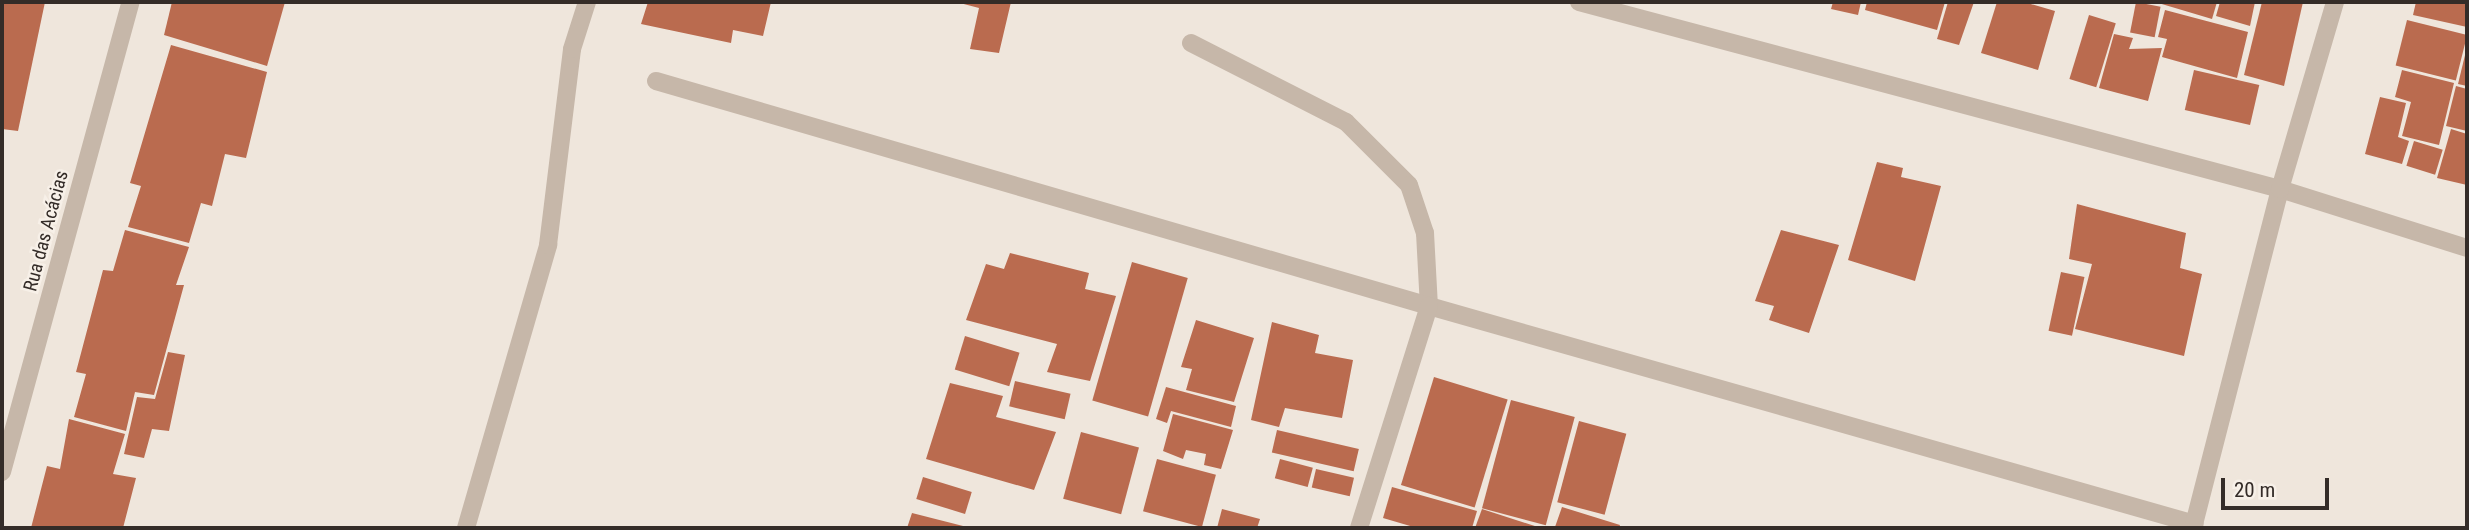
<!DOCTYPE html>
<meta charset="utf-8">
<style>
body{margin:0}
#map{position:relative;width:2469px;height:530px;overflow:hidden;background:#efe6dc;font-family:"Roboto Condensed",sans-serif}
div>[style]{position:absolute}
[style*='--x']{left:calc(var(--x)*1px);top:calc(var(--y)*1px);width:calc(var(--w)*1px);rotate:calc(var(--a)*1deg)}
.building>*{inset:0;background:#ba6b4f;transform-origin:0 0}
.minor>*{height:18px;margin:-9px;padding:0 9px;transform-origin:9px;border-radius:9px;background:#c6b7a9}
span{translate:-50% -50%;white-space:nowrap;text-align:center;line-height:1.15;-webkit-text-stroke:5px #f7f0e8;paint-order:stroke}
.street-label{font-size:19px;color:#342c28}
.frame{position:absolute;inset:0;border:4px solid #342c28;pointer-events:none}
.scale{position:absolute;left:2221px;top:478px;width:108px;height:32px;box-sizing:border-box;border:4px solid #342c28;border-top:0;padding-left:9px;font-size:21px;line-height:24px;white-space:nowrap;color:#342c28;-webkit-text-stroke:5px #f7f0e8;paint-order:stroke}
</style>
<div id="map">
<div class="building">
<i style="clip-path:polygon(2px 2px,45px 2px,18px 131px,2px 129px)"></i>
<i style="clip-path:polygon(172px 2px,285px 2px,267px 66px,164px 35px)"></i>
<i style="clip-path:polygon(648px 2px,771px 2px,763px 36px,733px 30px,731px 43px,641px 24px)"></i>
<i style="clip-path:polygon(1011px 2px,999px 53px,970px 49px,979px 8px,956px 2px)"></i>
<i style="clip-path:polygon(1833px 2px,1861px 2px,1858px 15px,1831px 9px)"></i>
<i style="clip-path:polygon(1867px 2px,1945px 2px,1937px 30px,1865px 10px)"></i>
<i style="clip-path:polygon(1948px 2px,1974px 2px,1959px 45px,1937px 39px)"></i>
<i style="clip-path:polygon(1997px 2px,2024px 2px,2055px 11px,2038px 70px,1981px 53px)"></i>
<i style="left:2136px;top:2px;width:25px;height:31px;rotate:11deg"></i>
<i style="clip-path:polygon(2155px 2px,2217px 2px,2212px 19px)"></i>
<i style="clip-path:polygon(2220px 2px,2255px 2px,2250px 26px,2216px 16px)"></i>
<i style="clip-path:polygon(2262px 2px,2303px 2px,2284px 86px,2244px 75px)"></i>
<i style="clip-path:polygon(2416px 2px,2467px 2px,2467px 27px,2413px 15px)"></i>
<i style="clip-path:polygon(2165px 10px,2248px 32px,2237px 78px,2162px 57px,2167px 39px,2158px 37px)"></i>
<i style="left:2089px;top:15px;width:28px;height:67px;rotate:17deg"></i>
<i style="left:2407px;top:20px;width:62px;height:47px;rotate:14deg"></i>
<i style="clip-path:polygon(2114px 34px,2133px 38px,2129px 49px,2162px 48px,2148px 101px,2099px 88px)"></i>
<i style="clip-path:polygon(171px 45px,267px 72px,246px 158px,225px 154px,212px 206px,201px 203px,189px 243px,128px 227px,141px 186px,130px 183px)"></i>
<i style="clip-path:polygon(2466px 51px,2467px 52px,2467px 86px,2458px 84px)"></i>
<i style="left:2194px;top:70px;width:67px;height:41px;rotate:13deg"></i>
<i style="clip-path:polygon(2402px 70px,2454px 83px,2439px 145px,2402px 136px,2411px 102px,2395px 97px)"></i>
<i style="clip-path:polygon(2456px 86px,2467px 89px,2467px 131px,2446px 126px)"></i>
<i style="clip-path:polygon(2380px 97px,2406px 103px,2398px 137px,2409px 141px,2402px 164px,2365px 154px)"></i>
<i style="clip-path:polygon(2451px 129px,2467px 134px,2467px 185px,2437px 178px)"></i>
<i style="left:2414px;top:141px;width:30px;height:26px;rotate:17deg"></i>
<i style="clip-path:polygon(1877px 162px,1903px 168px,1901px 177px,1941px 186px,1915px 281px,1848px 260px)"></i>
<i style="clip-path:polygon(2077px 204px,2186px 233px,2180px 268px,2202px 274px,2184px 356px,2075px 329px,2092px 264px,2069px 259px)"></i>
<i style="clip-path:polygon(125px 230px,189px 247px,176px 285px,184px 285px,154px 395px,135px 392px,126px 431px,74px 417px,86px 374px,76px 372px,103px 270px,113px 271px)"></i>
<i style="clip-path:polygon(1781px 230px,1839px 245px,1809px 333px,1769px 320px,1774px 306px,1755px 301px)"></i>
<i style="clip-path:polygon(1010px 253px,1089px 273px,1085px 289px,1116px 296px,1090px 381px,1047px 372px,1057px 344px,966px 320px,986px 264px,1004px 269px)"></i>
<i style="left:1132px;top:262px;width:58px;height:144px;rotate:16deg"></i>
<i style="left:2061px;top:272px;width:24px;height:60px;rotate:12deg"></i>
<i style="clip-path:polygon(1196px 320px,1254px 338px,1234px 402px,1186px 390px,1192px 369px,1181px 367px)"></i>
<i style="clip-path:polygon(1272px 322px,1319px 335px,1315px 353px,1353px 360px,1342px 418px,1285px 408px,1279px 427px,1251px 420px)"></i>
<i style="left:965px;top:336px;width:57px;height:35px;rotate:17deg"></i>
<i style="clip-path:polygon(168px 352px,185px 355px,169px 431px,152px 429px,144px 458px,124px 454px,137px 397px,155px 399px)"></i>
<i style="left:1434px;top:377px;width:77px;height:113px;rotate:17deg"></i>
<i style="left:1015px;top:381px;width:57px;height:26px;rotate:13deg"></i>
<i style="clip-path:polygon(950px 383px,1003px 396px,996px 417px,1056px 432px,1034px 490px,926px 459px)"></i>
<i style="clip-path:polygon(1166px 387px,1236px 406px,1231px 427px,1171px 411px,1167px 423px,1156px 419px)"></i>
<i style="left:1511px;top:400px;width:66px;height:112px;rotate:15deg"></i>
<i style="clip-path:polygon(1173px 414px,1233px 430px,1221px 469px,1204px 465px,1206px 454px,1186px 450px,1183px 459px,1163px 451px)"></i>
<i style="clip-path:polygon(69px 419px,125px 434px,113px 474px,136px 478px,123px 528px,31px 528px,47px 466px,60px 469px)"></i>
<i style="left:1579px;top:421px;width:49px;height:84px;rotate:15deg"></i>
<i style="left:1277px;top:430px;width:84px;height:23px;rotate:13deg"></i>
<i style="left:1081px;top:432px;width:60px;height:69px;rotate:15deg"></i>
<i style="left:1157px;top:459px;width:61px;height:54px;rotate:15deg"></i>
<i style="left:1280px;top:459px;width:34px;height:20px;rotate:15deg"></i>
<i style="left:1316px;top:469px;width:39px;height:19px;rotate:13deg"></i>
<i style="left:923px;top:477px;width:51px;height:23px;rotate:17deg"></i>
<i style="clip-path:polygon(1392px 487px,1477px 511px,1472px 528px,1417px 528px,1383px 518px)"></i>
<i style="clip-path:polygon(1562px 507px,1620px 525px,1619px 528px,1555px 527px)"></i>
<i style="clip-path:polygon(1222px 509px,1260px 519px,1257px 528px,1217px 528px)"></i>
<i style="clip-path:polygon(1482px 509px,1541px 528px,1475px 528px)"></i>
<i style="clip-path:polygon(912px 513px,967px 527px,967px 528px,907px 528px)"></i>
</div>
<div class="minor">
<i style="--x:1579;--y:2;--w:726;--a:14.94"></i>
<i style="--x:2280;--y:189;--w:196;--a:17.5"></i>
<i style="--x:1191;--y:43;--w:174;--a:27"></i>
<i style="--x:1346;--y:122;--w:89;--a:45"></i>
<i style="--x:1409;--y:185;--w:51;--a:71.6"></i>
<i style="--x:1425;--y:233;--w:73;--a:86.9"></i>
<i style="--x:1429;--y:306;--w:796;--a:15.89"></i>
<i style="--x:656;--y:81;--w:805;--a:16.23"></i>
<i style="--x:1429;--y:306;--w:233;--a:107.5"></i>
<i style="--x:2;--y:472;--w:487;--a:-74.7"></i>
<i style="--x:466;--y:528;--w:295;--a:-73.8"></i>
<i style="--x:548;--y:245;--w:197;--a:-83"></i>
<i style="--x:572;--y:49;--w:49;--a:-72.3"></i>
<i style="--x:2193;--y:528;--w:350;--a:-75.6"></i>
<i style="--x:2280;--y:189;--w:195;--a:-73.6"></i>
</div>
<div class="street-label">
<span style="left:46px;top:231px;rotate:-75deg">Rua das Acácias</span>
</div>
<div class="frame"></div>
<div class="scale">20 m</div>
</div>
